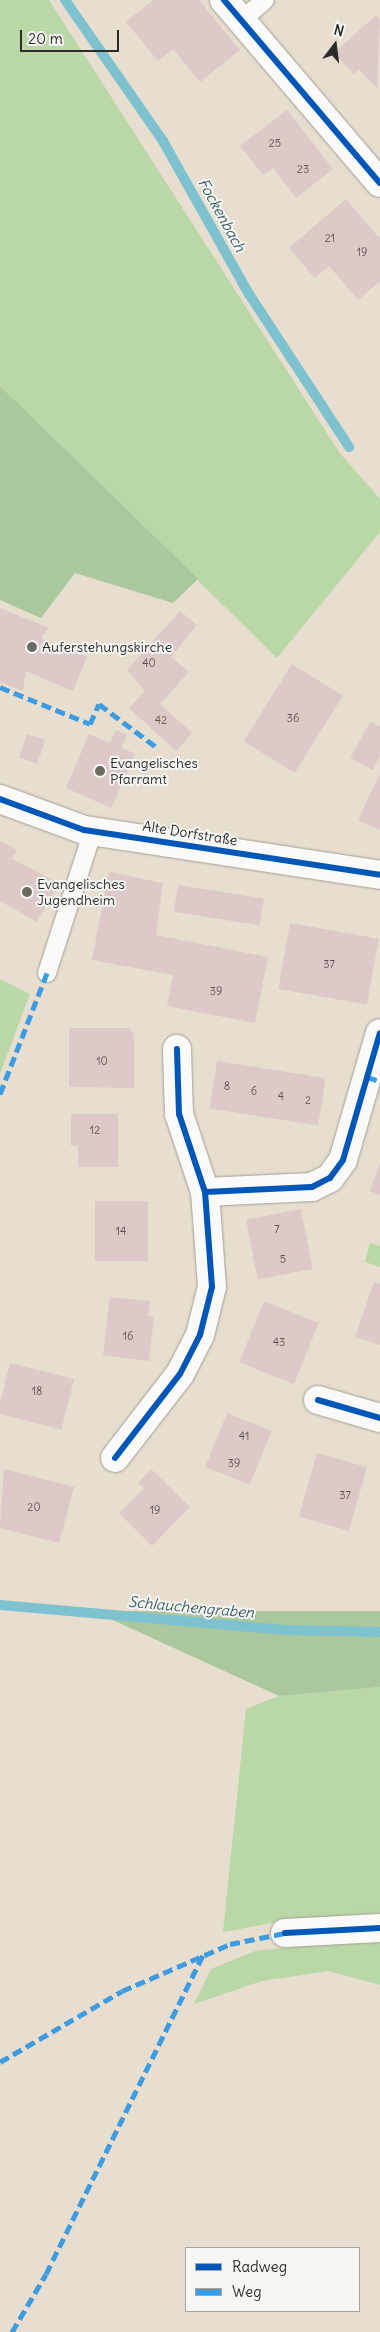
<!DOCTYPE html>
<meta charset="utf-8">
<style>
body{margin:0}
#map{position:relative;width:380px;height:2332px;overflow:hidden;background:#e7decf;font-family:Delius,sans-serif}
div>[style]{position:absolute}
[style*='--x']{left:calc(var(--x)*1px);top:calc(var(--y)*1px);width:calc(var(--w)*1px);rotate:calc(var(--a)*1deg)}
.green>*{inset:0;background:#bad8a7}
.forest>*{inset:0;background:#aac79d}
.stream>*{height:10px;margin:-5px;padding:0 5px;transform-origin:5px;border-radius:5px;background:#7ec2cf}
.building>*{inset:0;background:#ddc9c7;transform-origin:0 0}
.roads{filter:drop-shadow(0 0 1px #a39e95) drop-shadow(0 0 1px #a39e95)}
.lane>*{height:18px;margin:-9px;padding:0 9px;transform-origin:9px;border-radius:9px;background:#fbfaf8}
.street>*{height:28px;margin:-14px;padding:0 14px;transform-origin:14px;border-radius:14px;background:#fbfaf8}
.secondary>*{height:28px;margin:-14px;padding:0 14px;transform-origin:14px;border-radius:14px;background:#fbfaf8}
.quiet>*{height:5px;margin-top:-2.5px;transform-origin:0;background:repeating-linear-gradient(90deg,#3d9ce1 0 10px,transparent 0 15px)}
.cycleway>*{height:6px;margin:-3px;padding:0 3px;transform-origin:3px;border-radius:3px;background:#0057b8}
.dots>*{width:14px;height:14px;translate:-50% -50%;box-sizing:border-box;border:2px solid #f6f6f2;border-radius:50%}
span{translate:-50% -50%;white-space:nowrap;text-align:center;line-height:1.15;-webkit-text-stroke:4px #f6f6f2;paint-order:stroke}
.number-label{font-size:11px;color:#585252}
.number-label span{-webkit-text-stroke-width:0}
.poi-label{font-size:14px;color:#2b2b2b}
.left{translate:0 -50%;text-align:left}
.street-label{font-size:14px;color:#2b2b2b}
.water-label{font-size:15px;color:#385c64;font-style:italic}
.legend{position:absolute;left:185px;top:2247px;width:175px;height:65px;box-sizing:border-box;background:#f6f6f2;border:1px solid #a5a5a2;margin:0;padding:6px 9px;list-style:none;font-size:15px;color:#2b2b2b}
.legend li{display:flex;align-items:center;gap:10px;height:25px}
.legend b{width:25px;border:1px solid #a5a5a2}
.north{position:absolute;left:310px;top:20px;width:50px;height:50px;-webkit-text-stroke:4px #f6f6f2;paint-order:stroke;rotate:15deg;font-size:14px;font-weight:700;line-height:20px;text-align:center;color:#2b2b2b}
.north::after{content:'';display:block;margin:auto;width:18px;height:22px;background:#2b2b2b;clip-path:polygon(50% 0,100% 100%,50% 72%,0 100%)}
.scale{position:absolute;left:20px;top:30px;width:99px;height:22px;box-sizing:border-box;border:2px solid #2b2b2b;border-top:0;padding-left:6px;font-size:15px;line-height:18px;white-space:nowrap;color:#2b2b2b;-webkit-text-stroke:4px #f6f6f2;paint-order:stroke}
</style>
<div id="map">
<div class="green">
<i style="clip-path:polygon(0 0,49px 0,339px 452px,380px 499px,380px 532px,277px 658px,0 386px)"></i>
<i style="clip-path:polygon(0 979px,30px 994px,0 1074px)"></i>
<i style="clip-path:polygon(370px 1243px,380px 1246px,380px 1267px,365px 1262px)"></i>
<i style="clip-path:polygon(380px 1687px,380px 1913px,294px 1919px,223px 1932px,246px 1709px,279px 1696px)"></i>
<i style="clip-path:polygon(380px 1937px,380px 1985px,328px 1971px,262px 1981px,194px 2004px,211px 1969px,255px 1951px)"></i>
</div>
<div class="forest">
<i style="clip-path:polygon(0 386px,198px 579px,173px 603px,75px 573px,41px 618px,0 600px)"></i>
<i style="clip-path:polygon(93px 1611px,380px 1611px,380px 1687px,279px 1696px)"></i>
</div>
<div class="stream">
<i style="--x:65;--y:0;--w:172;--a:55.2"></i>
<i style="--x:163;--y:141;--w:176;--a:60.7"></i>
<i style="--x:249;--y:294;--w:183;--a:56.8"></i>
<i style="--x:0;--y:1605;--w:286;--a:5"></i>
<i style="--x:285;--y:1630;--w:95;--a:1.2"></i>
</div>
<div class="building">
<i style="clip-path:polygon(153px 0,199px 0,240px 50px,200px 82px,173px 49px,158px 61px,126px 22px)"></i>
<i style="clip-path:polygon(376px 15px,380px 20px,377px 88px,359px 69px,354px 74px,334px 53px)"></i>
<i style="clip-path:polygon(287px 110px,333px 169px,296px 198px,273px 168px,263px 175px,240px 146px)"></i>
<i style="clip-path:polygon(346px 199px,380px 239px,380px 281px,358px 300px,329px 266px,315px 278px,289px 248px)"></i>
<i style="clip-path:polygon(0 608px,49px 628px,41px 638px,87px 657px,73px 691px,26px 671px,23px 691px,0 682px)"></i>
<i style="clip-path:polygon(180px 611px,197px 625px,171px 657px,189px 672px,160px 704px,192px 733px,176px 751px,129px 708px,145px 691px,127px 670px)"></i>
<i style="left:292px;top:664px;width:60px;height:91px;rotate:32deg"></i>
<i style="clip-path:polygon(370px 722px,380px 727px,380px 756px,373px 770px,350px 758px)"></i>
<i style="clip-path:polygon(116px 730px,127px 735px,121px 747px,135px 754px,111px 808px,66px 788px,89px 734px,110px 743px)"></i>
<i style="left:27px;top:734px;width:19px;height:25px;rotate:18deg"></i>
<i style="clip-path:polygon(380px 773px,380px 830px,358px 820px)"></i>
<i style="clip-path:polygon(0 841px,17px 850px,12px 859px,59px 883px,37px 922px,0 901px)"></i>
<i style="clip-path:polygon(109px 872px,163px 883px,156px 935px,268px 957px,255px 1023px,167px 1006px,173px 975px,92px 960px)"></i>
<i style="left:178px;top:885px;width:87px;height:27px;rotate:9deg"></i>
<i style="left:290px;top:923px;width:90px;height:67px;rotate:10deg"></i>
<i style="clip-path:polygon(69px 1028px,130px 1028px,134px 1035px,134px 1088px,69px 1087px)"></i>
<i style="left:217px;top:1061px;width:110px;height:48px;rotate:9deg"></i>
<i style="clip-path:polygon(71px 1114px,118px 1114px,118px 1167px,78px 1167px,78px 1146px,71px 1146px)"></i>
<i style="clip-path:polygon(380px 1163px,380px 1195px,370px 1191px)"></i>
<i style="left:95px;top:1201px;width:53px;height:60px"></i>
<i style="left:301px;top:1209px;width:61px;height:56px;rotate:79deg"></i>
<i style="clip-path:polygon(374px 1282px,380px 1284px,380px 1345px,355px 1337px)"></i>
<i style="clip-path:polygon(110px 1297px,150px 1301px,148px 1316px,154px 1317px,149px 1361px,103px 1355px)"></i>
<i style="left:264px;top:1301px;width:59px;height:66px;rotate:22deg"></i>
<i style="left:10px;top:1363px;width:66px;height:52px;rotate:14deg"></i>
<i style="left:227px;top:1413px;width:48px;height:58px;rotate:22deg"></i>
<i style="left:317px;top:1453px;width:52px;height:66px;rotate:16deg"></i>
<i style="clip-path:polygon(4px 1469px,74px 1487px,59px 1543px,0 1528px)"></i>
<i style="clip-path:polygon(151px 1469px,190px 1507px,152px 1546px,119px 1513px,144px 1488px,138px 1483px)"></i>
</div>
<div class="roads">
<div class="lane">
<i style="--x:242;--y:20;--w:30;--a:-41"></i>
<i style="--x:47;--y:973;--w:149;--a:-72.1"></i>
</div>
<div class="street">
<i style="--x:224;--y:0;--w:240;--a:49.6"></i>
<i style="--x:205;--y:1192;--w:107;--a:-2.7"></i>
<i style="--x:312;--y:1187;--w:20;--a:-27"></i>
<i style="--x:330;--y:1178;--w:22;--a:-54"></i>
<i style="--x:343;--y:1160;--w:132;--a:-73.8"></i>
<i style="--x:318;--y:1400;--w:65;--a:16.2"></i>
<i style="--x:115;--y:1458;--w:106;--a:-52.3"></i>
<i style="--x:180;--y:1374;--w:44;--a:-62.9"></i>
<i style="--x:200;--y:1335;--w:49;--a:-76"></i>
<i style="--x:212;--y:1287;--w:95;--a:-94.2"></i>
<i style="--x:205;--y:1192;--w:82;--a:-108.4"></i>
<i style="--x:179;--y:1114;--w:65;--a:-91.8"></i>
<i style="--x:285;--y:1933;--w:95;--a:-3"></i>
</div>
<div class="secondary">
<i style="--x:0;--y:799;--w:90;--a:20.3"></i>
<i style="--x:84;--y:830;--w:299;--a:8.6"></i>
</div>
</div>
<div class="quiet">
<i style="--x:0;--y:687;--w:97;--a:22.3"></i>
<i style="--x:90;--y:724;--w:22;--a:-66"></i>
<i style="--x:99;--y:704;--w:75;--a:36.9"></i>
<i style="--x:366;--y:1081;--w:4;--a:-76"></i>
<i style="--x:367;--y:1077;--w:14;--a:17"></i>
<i style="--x:0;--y:1094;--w:130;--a:-68.8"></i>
<i style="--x:0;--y:2062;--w:141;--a:-30.2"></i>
<i style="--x:122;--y:1991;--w:118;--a:-23.5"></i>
<i style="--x:230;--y:1944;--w:56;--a:-11.3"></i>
<i style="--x:12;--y:2332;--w:67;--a:-59.6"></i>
<i style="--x:46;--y:2274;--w:356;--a:-63.8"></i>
</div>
<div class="cycleway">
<i style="--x:224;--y:0;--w:240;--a:49.6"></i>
<i style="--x:0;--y:799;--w:90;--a:20.3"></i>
<i style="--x:84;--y:830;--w:299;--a:8.6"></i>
<i style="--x:205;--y:1192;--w:107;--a:-2.7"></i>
<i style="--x:312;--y:1187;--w:20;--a:-27"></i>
<i style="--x:330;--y:1178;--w:22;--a:-54"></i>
<i style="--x:343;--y:1160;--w:132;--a:-73.8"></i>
<i style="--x:318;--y:1400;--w:65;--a:16.2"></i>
<i style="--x:115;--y:1458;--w:106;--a:-52.3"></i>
<i style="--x:180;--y:1374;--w:44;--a:-62.9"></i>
<i style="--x:200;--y:1335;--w:49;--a:-76"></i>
<i style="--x:212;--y:1287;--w:95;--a:-94.2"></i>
<i style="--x:205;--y:1192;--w:82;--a:-108.4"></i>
<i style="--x:179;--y:1114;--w:65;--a:-91.8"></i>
<i style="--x:285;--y:1933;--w:95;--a:-3"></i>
</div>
<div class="dots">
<i style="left:32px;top:647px;background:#6d6a64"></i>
<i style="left:100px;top:771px;background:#6d6a64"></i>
<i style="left:27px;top:892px;background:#6d6a64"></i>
</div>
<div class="number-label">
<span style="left:275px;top:143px">25</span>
<span style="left:303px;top:169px">23</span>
<span style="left:330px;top:238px">21</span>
<span style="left:362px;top:252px">19</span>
<span style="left:149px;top:663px">40</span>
<span style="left:293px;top:718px">36</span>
<span style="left:161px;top:720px">42</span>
<span style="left:329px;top:964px">37</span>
<span style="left:216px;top:991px">39</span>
<span style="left:102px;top:1061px">10</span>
<span style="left:227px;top:1086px">8</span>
<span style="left:254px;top:1091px">6</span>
<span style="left:281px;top:1096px">4</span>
<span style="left:308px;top:1100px">2</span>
<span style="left:95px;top:1130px">12</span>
<span style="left:277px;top:1229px">7</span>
<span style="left:121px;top:1231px">14</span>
<span style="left:283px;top:1259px">5</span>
<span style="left:128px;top:1336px">16</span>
<span style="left:279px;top:1342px">43</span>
<span style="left:37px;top:1391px">18</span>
<span style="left:244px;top:1436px">41</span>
<span style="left:234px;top:1463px">39</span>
<span style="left:345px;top:1495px">37</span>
<span style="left:34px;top:1507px">20</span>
<span style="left:155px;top:1510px">19</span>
</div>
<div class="poi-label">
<span class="left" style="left:42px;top:647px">Auferstehungskirche</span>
<span class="left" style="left:110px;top:771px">Evangelisches<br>Pfarramt</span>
<span class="left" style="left:37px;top:892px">Evangelisches<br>Jugendheim</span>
</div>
<div class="street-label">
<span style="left:190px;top:833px;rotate:9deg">Alte Dorfstraße</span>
</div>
<div class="water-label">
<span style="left:222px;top:215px;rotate:61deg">Fockenbach</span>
<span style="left:191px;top:1607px;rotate:5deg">Schlauchengraben</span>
</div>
<ul class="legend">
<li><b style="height:6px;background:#0057b8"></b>Radweg</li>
<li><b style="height:6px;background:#3d9ce1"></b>Weg</li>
</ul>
<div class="north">N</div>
<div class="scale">20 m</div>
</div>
